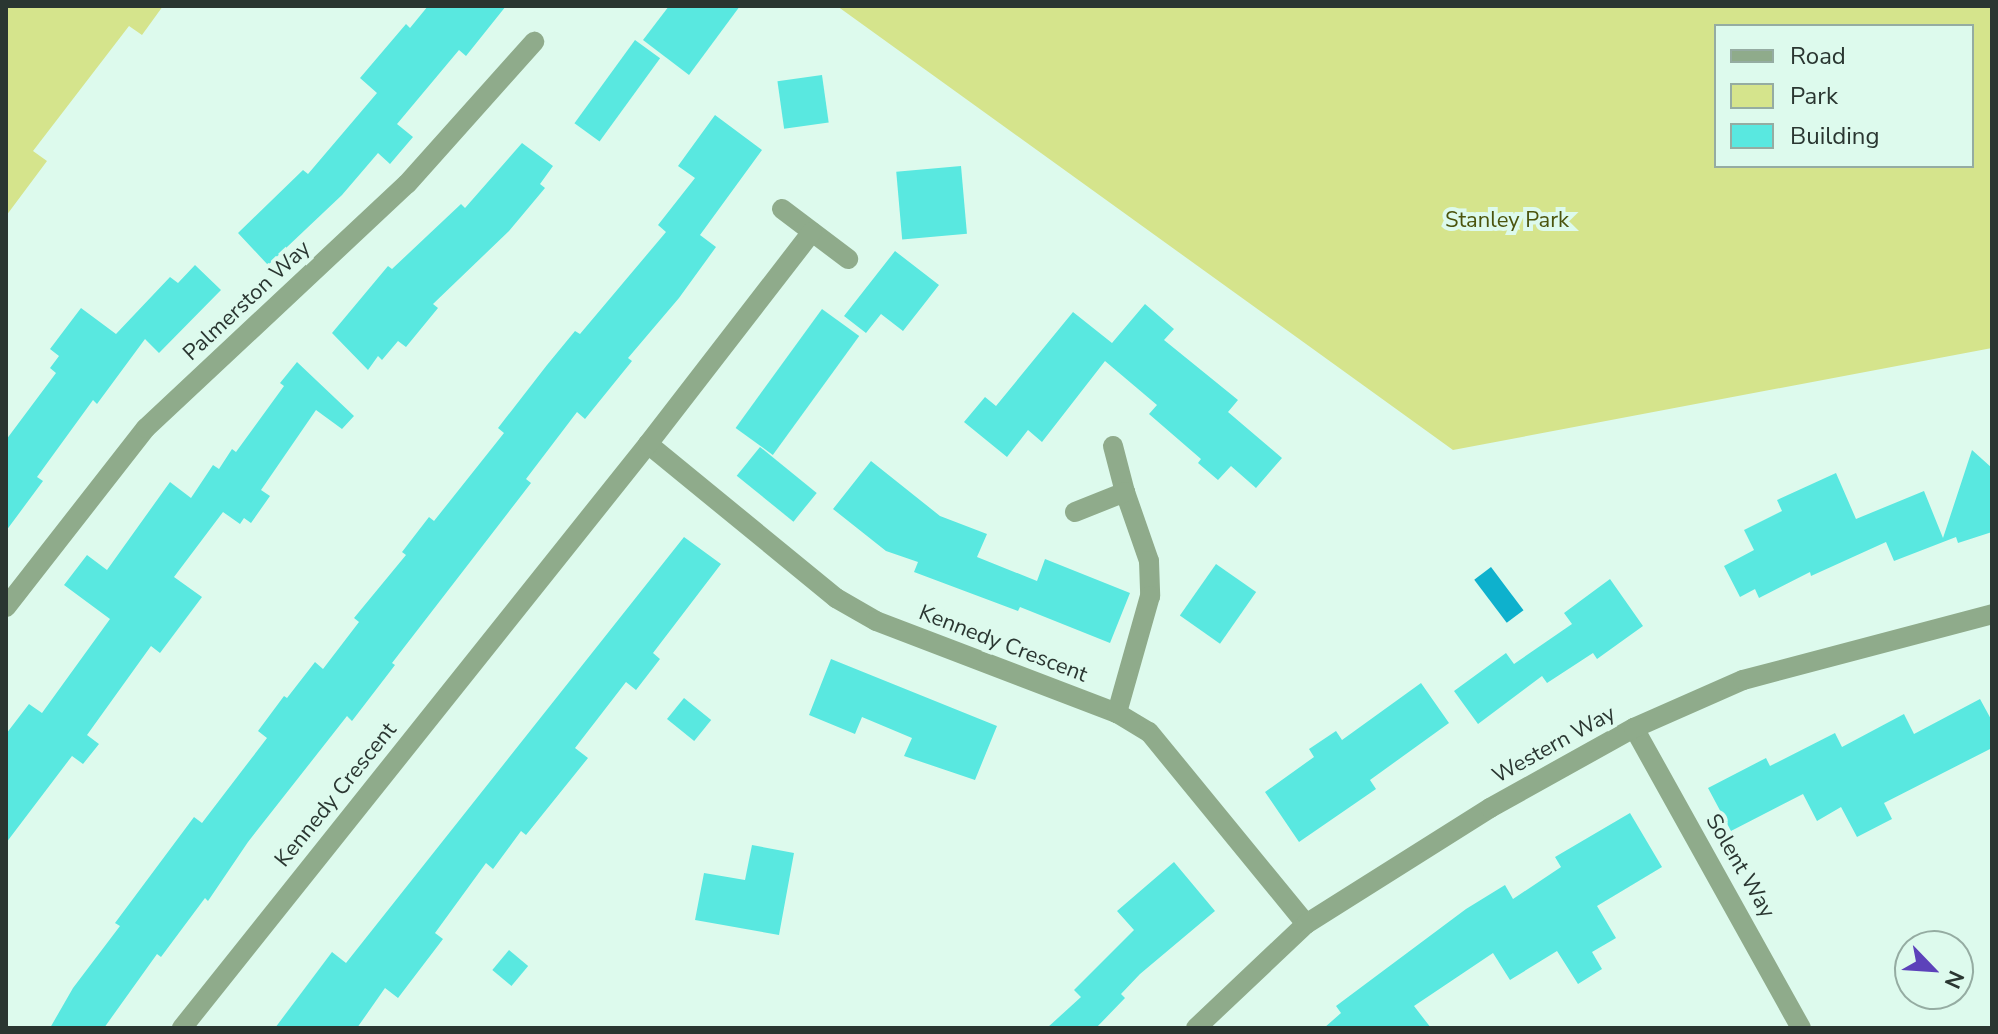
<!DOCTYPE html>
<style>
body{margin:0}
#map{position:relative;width:1998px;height:1034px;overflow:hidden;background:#ddfaed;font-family:"Nunito Sans",sans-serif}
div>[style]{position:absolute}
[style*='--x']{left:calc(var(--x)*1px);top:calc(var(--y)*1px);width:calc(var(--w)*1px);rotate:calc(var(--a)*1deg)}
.green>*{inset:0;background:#d5e48c}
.water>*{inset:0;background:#0eb1cd;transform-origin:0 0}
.building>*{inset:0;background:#59e8e0;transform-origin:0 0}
.minor>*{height:20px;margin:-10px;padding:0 10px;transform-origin:10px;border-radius:10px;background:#8fab8b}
span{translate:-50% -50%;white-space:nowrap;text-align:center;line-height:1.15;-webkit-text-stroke:8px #ddfaed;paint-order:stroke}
.park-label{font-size:22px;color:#4b540d}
.street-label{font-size:22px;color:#2a3631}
.frame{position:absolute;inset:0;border:8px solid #2a3631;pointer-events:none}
.legend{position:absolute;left:1714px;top:24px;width:260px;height:144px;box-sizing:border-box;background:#ddfaed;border:2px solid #95aca2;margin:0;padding:10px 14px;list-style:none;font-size:24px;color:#2a3631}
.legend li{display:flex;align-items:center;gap:16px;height:40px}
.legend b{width:40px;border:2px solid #95aca2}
.north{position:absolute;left:1894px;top:930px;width:80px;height:80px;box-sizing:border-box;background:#ddfaed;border:2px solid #95aca2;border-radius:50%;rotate:115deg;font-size:22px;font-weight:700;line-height:32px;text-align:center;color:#2a3631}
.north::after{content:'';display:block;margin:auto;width:28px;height:36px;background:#5c42ba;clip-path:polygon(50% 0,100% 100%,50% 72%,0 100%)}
</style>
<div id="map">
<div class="green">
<i style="clip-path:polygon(6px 6px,163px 6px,142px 35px,129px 26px,33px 151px,47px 161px,6px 216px)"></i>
<i style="clip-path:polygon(evenodd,837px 6px,1992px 6px,1992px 348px,1453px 450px,837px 6px,1716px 26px,1972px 26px,1972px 166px,1716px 166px,1716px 26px)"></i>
</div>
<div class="water">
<i style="left:1491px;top:567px;width:54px;height:21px;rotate:53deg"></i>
</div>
<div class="building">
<i style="clip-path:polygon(428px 6px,506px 6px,466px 56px,459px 50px,397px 124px,413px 137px,390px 164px,378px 153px,342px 195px,268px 265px,238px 233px,303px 170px,308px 174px,377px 93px,360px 78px,406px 24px,410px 28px)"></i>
<i style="clip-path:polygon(669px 6px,740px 6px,689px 75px,643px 40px)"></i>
<i style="left:635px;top:40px;width:31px;height:103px;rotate:36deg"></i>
<i style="left:822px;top:75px;width:48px;height:45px;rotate:82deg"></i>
<i style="clip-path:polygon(715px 115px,762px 150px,700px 235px,716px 247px,679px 298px,628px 358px,632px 361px,585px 419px,577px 412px,526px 479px,531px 483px,392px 663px,395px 665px,352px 721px,347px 716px,248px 842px,208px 901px,205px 898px,161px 957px,157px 954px,104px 1028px,50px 1028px,73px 988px,120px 926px,115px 923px,194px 817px,202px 823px,267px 738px,258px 731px,284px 696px,287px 698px,315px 662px,323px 669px,359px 622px,354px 618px,406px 555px,402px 552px,429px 517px,434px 521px,504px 433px,498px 428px,547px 365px,575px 331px,580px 334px,666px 232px,658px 225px,695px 178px,678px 166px)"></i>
<i style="clip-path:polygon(522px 143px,553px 166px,540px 184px,545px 188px,509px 231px,433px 304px,438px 308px,406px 347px,398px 341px,382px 360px,378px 356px,368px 370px,332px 333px,388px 266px,392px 269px,461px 204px,465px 208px)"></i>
<i style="left:961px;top:166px;width:68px;height:65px;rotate:85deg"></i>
<i style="clip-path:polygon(895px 251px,939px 285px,903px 331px,881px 314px,866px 333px,844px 316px)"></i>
<i style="clip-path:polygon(195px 265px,221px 290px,159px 353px,145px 339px,97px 404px,93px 400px,37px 477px,43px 481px,6px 531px,6px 440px,56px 373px,50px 368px,59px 356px,50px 349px,81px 308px,116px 334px,170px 277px,178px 283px)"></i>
<i style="clip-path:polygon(1145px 304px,1174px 329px,1164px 340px,1238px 400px,1228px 412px,1282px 458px,1256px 488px,1231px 466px,1218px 480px,1198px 463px,1201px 459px,1149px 414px,1157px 405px,1105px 361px,1042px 442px,1028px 430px,1007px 457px,964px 422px,985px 397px,996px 406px,1073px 312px,1112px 343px)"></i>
<i style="left:822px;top:309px;width:46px;height:147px;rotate:36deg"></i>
<i style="clip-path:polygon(297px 362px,354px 416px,342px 429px,316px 410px,261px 490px,270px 496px,251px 523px,244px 518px,240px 524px,223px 512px,174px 577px,202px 597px,160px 653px,151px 646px,87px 735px,99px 744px,83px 764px,72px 756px,6px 843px,6px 734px,29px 704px,42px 713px,110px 619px,64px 585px,87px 555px,107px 570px,170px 482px,191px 498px,213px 465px,219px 469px,232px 449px,236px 452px,284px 386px,280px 383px)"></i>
<i style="left:760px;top:447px;width:73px;height:37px;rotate:39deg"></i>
<i style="clip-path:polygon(1972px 450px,1992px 468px,1992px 532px,1958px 543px,1956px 537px,1894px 561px,1886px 542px,1811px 576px,1810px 572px,1759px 598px,1755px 589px,1740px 597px,1724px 566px,1754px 550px,1744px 530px,1782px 511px,1777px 500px,1836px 473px,1856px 519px,1924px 491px,1943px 538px)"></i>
<i style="clip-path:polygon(871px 461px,940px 516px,987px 534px,977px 557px,1037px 581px,1045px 559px,1130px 593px,1110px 643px,1020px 607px,1018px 611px,914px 572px,918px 562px,886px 551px,833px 509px)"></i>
<i style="clip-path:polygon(684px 537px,721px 564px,653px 653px,660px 659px,636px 690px,626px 682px,575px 748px,588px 758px,526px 835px,521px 831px,493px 869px,486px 863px,435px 933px,443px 939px,398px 998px,385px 988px,357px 1028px,275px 1028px,332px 952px,346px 963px)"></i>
<i style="left:1216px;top:564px;width:49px;height:63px;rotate:35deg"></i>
<i style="clip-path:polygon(1610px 579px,1643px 626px,1597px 659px,1593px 653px,1547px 683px,1542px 676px,1478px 724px,1454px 691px,1506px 653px,1514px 664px,1572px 624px,1564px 613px)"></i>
<i style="clip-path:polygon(831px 659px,997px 726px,975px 780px,904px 756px,912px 738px,862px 717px,855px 734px,809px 715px)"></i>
<i style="clip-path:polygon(1421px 683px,1449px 723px,1370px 780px,1376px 789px,1299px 842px,1265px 792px,1314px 757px,1309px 749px,1336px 731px,1342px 740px)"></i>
<i style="left:684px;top:698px;width:35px;height:27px;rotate:39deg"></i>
<i style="clip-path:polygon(1980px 699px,1992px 721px,1992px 748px,1884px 803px,1892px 819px,1857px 837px,1841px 807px,1817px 821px,1803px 794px,1731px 831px,1708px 788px,1766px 758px,1770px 766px,1835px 733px,1842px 747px,1904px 714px,1914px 734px)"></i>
<i style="clip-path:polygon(1630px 813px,1662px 867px,1597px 906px,1616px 938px,1592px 952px,1602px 969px,1578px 984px,1557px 951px,1510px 980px,1493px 953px,1414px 1006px,1431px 1028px,1324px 1028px,1341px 1013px,1336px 1006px,1466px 909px,1505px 885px,1513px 899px,1561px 867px,1555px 857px)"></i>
<i style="clip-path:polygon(752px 845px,794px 853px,779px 935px,695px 920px,704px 873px,745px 880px)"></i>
<i style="clip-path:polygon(1174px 862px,1215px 911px,1140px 974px,1121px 994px,1125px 998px,1096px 1028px,1047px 1028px,1081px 997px,1074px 990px,1134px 930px,1117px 911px)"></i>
<i style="left:509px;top:950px;width:25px;height:26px;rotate:40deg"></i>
</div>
<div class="minor">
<i style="--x:782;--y:209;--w:83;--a:37.1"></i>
<i style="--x:648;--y:444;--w:243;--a:39.3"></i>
<i style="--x:836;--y:598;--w:46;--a:29.9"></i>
<i style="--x:876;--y:621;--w:258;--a:20.9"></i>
<i style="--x:1117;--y:713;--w:37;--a:31"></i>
<i style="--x:1149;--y:732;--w:248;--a:50.7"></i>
<i style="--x:1113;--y:446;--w:48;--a:75.4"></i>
<i style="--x:1125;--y:492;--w:73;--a:70.8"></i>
<i style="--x:1149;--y:561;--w:35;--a:88"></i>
<i style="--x:1150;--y:596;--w:122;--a:105.8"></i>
<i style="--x:1075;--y:512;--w:54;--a:-21.8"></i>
<i style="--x:6;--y:607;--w:227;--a:-52"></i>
<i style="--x:146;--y:428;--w:357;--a:-43.1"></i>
<i style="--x:407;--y:184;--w:191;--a:-48.2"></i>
<i style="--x:1634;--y:728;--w:343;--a:60.9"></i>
<i style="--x:182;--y:1028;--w:747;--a:-51.41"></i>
<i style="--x:648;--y:444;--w:268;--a:-52.3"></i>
<i style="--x:1196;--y:1028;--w:151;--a:-43.4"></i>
<i style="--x:1306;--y:924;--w:218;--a:-32.2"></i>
<i style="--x:1490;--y:808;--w:165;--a:-29.1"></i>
<i style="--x:1634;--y:728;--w:119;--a:-23.8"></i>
<i style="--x:1743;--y:680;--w:258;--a:-14.8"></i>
</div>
<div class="park-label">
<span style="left:1507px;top:221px">Stanley Park</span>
</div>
<div class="street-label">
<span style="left:247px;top:301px;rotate:-43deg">Palmerston Way</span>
<span style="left:1003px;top:644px;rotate:21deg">Kennedy Crescent</span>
<span style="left:1554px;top:745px;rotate:-29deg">Western Way</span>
<span style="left:336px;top:795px;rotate:-51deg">Kennedy Crescent</span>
<span style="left:1740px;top:866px;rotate:60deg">Solent Way</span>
</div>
<div class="frame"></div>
<ul class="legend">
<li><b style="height:10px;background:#8fab8b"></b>Road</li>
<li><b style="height:22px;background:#d5e48c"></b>Park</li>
<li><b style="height:22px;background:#59e8e0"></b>Building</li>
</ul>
<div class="north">N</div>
</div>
